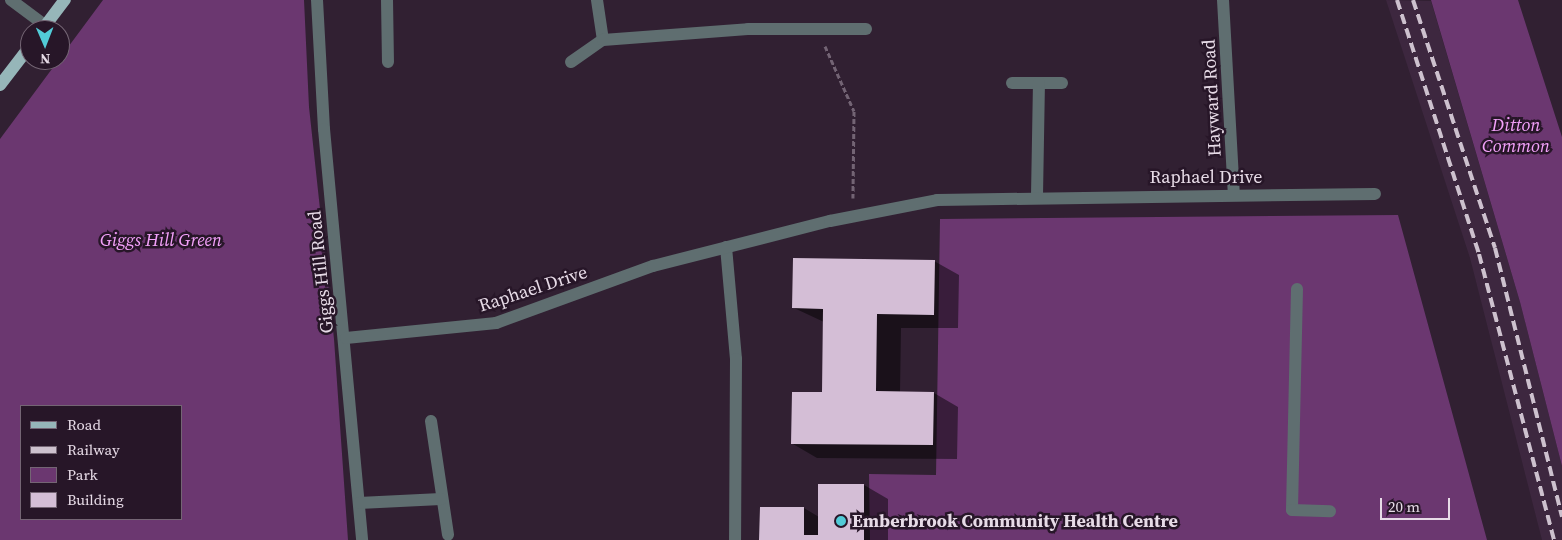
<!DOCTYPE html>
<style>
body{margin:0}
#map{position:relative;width:1562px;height:540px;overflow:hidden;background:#312032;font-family:"Source Serif 4",serif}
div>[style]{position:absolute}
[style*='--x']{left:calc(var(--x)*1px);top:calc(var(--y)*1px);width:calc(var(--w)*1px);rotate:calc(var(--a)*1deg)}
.built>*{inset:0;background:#3d273f}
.green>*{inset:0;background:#6b3770}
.shadow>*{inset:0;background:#0007}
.building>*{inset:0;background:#d4bed6}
.path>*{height:3px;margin-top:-1.5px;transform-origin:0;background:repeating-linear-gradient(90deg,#736474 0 5px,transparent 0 7.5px)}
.minor>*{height:12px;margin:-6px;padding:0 6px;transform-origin:6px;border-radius:6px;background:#5f6e70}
.major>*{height:12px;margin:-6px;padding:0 6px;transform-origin:6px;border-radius:6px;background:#96b6b9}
.rail>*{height:4px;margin-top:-2px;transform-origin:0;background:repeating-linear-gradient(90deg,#cdc1ce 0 10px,transparent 0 15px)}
.dots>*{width:14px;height:14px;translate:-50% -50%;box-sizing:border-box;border:2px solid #271628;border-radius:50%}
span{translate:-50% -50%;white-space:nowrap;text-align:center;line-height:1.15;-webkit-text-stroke:5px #271628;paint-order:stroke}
.street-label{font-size:18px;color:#e7dbe7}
.park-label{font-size:18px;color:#f3a1fa;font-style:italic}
.poi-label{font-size:18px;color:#e7dbe7;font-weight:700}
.left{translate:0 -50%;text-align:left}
.legend{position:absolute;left:20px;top:405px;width:162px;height:115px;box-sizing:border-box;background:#271628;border:1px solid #746574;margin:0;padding:6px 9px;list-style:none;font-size:15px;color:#e7dbe7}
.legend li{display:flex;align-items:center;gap:10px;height:25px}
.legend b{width:25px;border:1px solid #746574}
.north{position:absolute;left:20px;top:20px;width:50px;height:50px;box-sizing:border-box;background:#271628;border:1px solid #746574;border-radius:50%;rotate:179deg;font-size:14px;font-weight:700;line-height:20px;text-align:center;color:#e7dbe7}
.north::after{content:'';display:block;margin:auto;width:18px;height:22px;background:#52cbd7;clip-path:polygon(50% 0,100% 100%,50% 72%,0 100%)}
.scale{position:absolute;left:1380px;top:498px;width:70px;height:22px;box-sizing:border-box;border:2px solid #e7dbe7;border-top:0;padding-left:6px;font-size:15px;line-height:18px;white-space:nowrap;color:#e7dbe7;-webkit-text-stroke:4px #271628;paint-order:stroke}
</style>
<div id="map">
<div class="built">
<i style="clip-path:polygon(1386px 0,1431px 1px,1520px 302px,1562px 466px,1562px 540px,1542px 540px,1470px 258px)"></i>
</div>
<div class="green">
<i style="clip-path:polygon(evenodd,103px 0,304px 0,309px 107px,334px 339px,348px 540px,0 540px,0 139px,103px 0,21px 406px,181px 406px,181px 519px,21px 519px,21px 406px)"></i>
<i style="clip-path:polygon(1431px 0,1518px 0,1562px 137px,1562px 466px,1520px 302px)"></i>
<i style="clip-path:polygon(1398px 215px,1487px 540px,870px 540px,869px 474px,936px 475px,940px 219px)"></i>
</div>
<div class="shadow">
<i style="clip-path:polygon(934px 261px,959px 275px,958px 328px,901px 328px,900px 392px,934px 393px,958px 407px,957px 459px,817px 458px,793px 444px,823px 394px,824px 322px,794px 308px)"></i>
<i style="clip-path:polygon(864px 485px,888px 499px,888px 540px,761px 540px,804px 508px,819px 517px)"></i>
</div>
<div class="building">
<i style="clip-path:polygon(793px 258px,935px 260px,934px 315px,877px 314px,876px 391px,934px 392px,933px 445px,791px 444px,792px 392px,822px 392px,823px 309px,792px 308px)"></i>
<i style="clip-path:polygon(818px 484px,864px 484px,864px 540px,759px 540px,760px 507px,804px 507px,804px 535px,818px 535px)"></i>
</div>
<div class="path">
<i style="--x:825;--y:46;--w:71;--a:66"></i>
<i style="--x:854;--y:111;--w:87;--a:90.7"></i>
</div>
<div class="minor">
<i style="--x:11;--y:0;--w:44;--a:36.6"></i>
<i style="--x:317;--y:0;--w:129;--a:86.9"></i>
<i style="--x:324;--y:129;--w:413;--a:84.7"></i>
<i style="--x:387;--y:0;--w:62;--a:89.1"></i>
<i style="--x:597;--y:0;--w:40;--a:81.5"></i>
<i style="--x:1223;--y:0;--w:194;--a:86.8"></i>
<i style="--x:571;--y:62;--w:39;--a:-35"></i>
<i style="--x:603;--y:40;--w:145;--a:-4.3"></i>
<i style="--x:748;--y:29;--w:118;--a:0"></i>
<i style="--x:1012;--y:83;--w:50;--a:0"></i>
<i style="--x:1037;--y:196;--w:113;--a:-89"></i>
<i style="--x:726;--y:247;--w:112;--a:84.9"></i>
<i style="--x:736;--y:359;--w:181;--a:90.3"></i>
<i style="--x:1297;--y:289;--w:221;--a:91.3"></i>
<i style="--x:1292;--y:510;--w:38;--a:2"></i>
<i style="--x:346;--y:338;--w:151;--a:-5.7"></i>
<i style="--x:496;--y:323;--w:167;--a:-20"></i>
<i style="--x:653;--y:266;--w:183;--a:-14.3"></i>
<i style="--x:830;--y:221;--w:109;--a:-11.1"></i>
<i style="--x:937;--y:200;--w:438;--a:-0.8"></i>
<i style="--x:431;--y:421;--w:115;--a:81.5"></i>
<i style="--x:359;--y:503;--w:82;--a:-2.8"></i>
</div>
<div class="major">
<i style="--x:42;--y:30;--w:38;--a:-53"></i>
<i style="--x:0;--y:85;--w:49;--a:-52.4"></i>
</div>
<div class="rail">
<i style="--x:1397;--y:0;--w:267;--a:72.1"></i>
<i style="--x:1479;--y:254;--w:296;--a:75.3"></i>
<i style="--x:1413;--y:0;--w:261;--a:71.7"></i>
<i style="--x:1495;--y:248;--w:277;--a:76"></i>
</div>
<div class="dots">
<i style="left:841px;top:521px;background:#52cbd7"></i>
</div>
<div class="street-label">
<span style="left:1212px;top:98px;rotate:-93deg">Hayward Road</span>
<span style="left:1206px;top:177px">Raphael Drive</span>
<span style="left:321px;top:272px;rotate:-96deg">Giggs Hill Road</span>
<span style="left:533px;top:289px;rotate:-18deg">Raphael Drive</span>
</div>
<div class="park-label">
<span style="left:1516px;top:136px">Ditton<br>Common</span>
<span style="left:161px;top:240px">Giggs Hill Green</span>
</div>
<div class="poi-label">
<span class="left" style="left:852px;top:521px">Emberbrook Community Health Centre</span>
</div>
<ul class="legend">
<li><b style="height:6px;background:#96b6b9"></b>Road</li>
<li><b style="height:6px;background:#cdc1ce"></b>Railway</li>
<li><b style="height:14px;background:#6b3770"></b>Park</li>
<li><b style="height:14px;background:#d4bed6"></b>Building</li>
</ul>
<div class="north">N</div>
<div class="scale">20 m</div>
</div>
